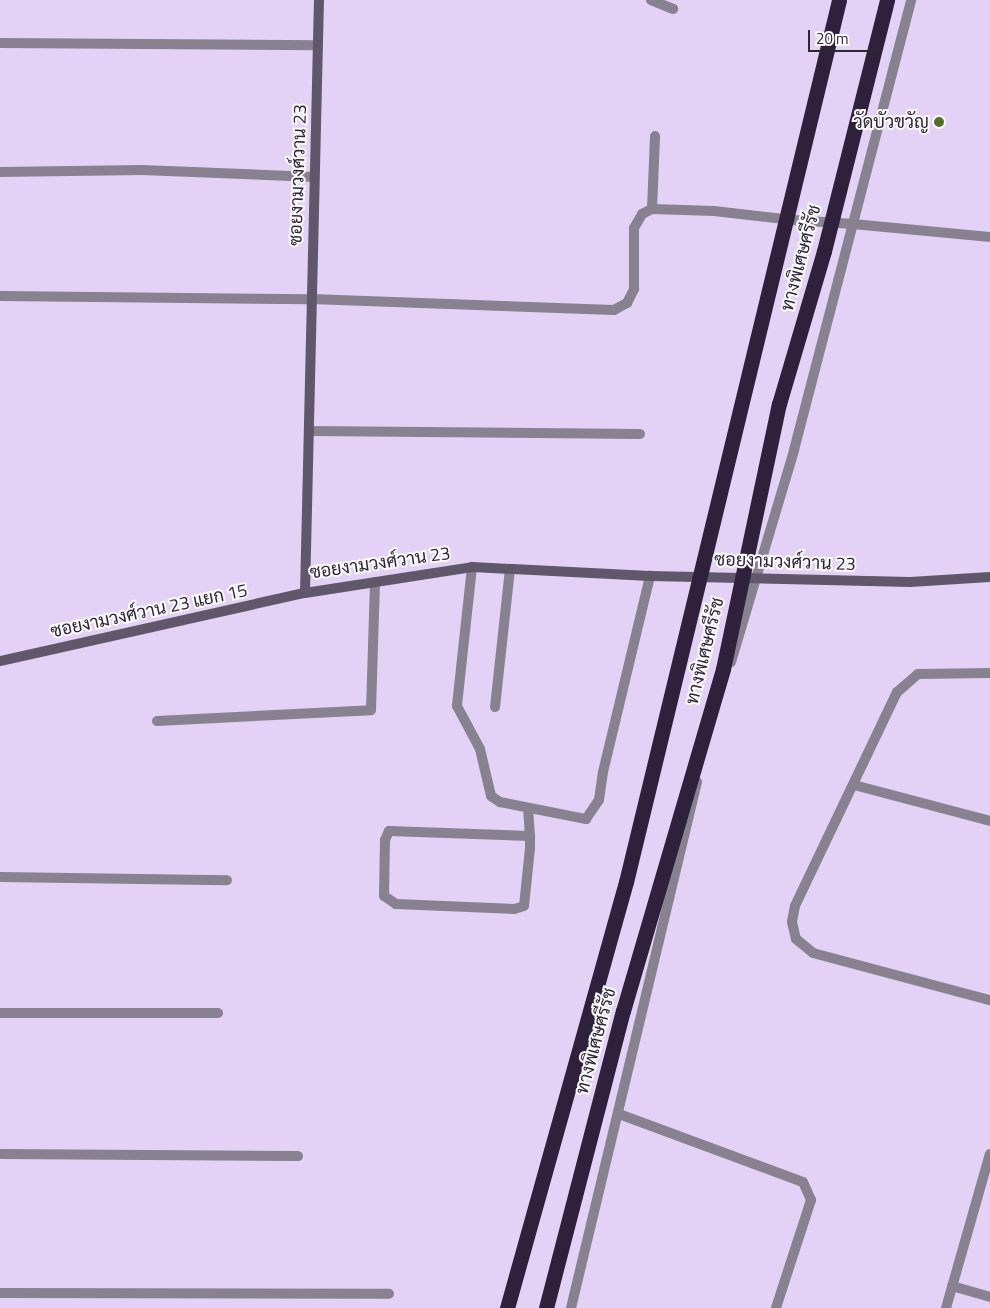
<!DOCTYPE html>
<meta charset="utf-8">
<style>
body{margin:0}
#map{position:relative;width:990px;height:1308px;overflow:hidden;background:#e3d2f6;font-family:"Titillium Web",Sarabun,sans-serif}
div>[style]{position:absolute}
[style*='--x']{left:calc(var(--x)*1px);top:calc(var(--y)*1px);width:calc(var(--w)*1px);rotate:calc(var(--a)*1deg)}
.lane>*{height:10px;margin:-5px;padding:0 5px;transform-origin:5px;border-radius:5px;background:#88818f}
.street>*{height:10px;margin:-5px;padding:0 5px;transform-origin:5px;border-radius:5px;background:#88818f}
.secondary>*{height:10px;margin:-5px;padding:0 5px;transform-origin:5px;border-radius:5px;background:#61576b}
.highway-bridge>*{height:15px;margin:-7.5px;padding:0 7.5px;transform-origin:7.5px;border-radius:7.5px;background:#2f213c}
.dots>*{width:14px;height:14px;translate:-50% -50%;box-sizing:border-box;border:2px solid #fcfafe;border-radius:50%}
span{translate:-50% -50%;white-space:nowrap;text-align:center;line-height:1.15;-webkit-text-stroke:4px #fcfafe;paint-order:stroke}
.poi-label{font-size:18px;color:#2d2734}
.right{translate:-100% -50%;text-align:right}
.street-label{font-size:18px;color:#2d2734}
.scale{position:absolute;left:808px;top:30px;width:69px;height:22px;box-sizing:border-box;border:2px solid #2d2734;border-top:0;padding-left:6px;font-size:15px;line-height:18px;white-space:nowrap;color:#2d2734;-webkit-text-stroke:4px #fcfafe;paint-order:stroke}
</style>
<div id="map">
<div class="lane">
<i style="--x:853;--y:224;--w:138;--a:5.4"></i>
<i style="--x:472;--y:567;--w:140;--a:96.2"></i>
<i style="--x:457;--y:706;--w:49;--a:61.9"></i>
<i style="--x:480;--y:749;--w:48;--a:76.8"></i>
<i style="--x:491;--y:796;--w:11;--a:34"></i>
<i style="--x:500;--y:802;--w:88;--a:11.2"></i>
<i style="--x:586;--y:819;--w:23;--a:-56"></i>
<i style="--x:599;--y:800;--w:28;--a:-82"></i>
<i style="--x:603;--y:772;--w:202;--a:-76.5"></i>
<i style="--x:528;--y:808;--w:28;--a:86"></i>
<i style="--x:530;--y:836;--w:12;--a:90"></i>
<i style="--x:530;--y:848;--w:58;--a:95.9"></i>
<i style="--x:524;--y:906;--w:10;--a:163"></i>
<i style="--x:514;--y:909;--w:118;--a:-177.6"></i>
<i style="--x:396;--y:904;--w:14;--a:-146"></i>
<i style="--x:384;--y:896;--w:56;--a:-89"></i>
<i style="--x:385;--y:840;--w:10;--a:-66"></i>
<i style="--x:389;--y:831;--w:141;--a:2"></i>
</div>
<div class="street">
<i style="--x:651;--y:0;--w:24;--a:22"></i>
<i style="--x:0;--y:43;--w:318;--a:0.4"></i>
<i style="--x:0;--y:172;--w:142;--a:-0.8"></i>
<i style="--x:142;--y:170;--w:172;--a:2.3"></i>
<i style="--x:652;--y:209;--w:73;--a:-87.6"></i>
<i style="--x:0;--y:296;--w:311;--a:0.6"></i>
<i style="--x:311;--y:299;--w:303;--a:2.1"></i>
<i style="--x:614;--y:310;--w:15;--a:-28"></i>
<i style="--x:627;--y:303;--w:16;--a:-63"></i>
<i style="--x:634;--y:289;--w:61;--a:-90"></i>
<i style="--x:634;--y:228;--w:16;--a:-60"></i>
<i style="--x:642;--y:214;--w:11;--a:-27"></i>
<i style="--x:652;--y:209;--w:62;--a:1.8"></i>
<i style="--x:714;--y:211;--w:80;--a:6.5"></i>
<i style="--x:793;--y:220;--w:60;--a:3.8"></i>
<i style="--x:309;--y:431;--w:331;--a:0.5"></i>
<i style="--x:731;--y:662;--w:221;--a:-73.4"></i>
<i style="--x:794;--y:450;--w:465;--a:-75.4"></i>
<i style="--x:990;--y:673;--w:72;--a:179.2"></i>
<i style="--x:918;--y:674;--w:28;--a:139"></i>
<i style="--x:897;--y:692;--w:237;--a:115.5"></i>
<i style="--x:795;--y:906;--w:16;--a:101"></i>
<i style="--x:792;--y:922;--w:17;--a:77"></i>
<i style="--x:796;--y:939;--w:22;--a:39"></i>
<i style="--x:813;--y:953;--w:183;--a:14.9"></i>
<i style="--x:495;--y:707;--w:138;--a:-83.8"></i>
<i style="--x:157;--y:721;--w:214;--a:-2.9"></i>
<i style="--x:371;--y:710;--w:128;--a:-88.2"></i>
<i style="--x:854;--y:785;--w:141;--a:14.8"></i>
<i style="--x:0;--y:877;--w:227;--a:0.8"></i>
<i style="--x:0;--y:1013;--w:218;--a:0"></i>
<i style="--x:619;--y:1114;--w:196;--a:20.3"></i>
<i style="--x:803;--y:1182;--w:20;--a:66"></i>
<i style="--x:811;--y:1200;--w:114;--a:108"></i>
<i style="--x:0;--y:1154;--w:298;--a:0.4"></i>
<i style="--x:952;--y:1286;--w:40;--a:16"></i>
<i style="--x:0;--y:1293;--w:389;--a:0.1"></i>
<i style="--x:571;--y:1308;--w:541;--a:-76.53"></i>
<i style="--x:946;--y:1308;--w:160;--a:-74.1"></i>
</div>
<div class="secondary">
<i style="--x:305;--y:593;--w:593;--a:-88.65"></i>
<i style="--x:0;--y:661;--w:312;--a:-12.6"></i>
<i style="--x:305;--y:593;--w:169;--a:-8.8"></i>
<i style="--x:472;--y:567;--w:178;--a:2.9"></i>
<i style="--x:650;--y:576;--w:260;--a:1.3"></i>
<i style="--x:910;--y:582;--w:80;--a:-3.6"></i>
</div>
<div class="highway-bridge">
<i style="--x:507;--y:1308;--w:442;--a:-74.4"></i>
<i style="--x:626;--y:882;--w:907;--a:-76.42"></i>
<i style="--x:546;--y:1308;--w:307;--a:-75.5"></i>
<i style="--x:623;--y:1011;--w:356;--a:-73.7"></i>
<i style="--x:723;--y:669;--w:271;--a:-78.1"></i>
<i style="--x:779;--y:404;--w:159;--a:-73.6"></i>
<i style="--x:824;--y:251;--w:259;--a:-75.9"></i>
</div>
<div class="dots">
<i style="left:939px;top:122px;background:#536f23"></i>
</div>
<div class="poi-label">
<span class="right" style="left:929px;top:122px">วัดบัวขวัญ</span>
</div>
<div class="street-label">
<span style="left:298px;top:175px;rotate:-88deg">ซอยงามวงศ์วาน 23</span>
<span style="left:801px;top:258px;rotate:-75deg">ทางพิเศษศรีรัช</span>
<span style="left:785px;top:562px;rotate:2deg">ซอยงามวงศ์วาน 23</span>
<span style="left:380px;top:563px;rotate:-8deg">ซอยงามวงศ์วาน 23</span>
<span style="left:149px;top:611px;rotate:-12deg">ซอยงามวงศ์วาน 23 แยก 15</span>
<span style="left:705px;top:651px;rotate:-76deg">ทางพิเศษศรีรัช</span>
<span style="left:596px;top:1041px;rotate:-75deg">ทางพิเศษศรีรัช</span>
</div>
<div class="scale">20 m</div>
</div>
